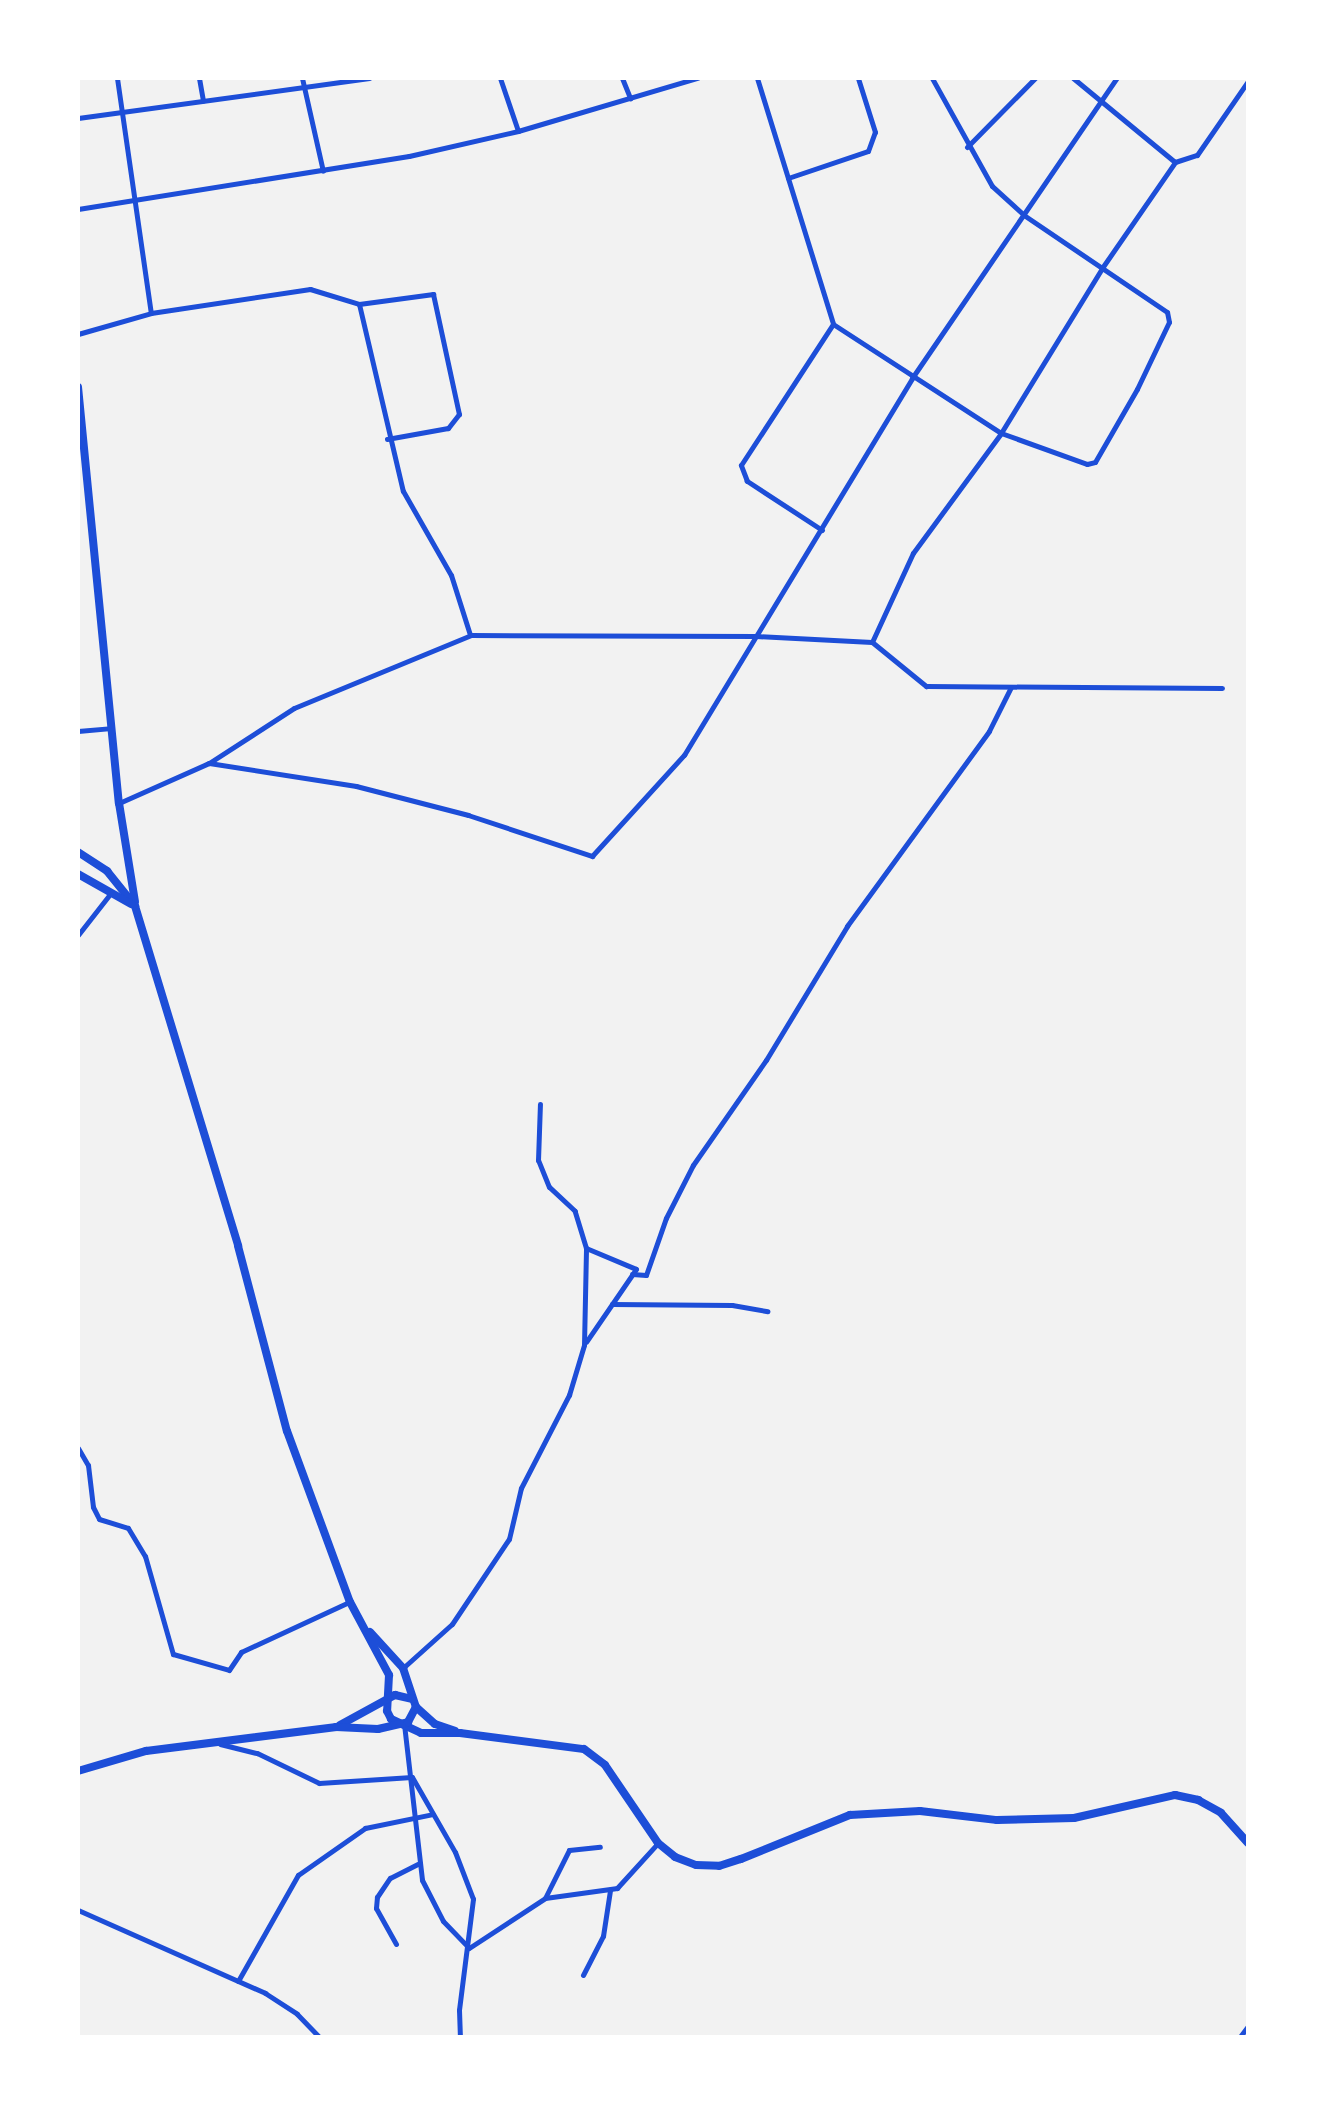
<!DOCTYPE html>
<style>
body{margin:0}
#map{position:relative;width:1326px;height:2115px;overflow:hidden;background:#f2f2f2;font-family:"Titillium Web",sans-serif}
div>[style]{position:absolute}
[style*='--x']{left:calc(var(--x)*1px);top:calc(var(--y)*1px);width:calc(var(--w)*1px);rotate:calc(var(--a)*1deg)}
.minor>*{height:5px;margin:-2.5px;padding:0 2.5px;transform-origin:2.5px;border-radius:2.5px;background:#1d4ed8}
.tertiary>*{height:8px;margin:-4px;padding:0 4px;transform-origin:4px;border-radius:4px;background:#1d4ed8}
span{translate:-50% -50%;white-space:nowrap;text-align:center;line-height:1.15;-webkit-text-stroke:9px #fff;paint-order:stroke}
.frame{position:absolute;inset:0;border:80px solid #fff;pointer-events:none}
</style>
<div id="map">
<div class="minor">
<i style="--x:117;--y:78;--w:237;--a:81.8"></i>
<i style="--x:199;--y:78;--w:23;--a:80"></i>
<i style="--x:302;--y:78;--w:95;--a:77.3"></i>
<i style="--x:500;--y:78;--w:56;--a:71.2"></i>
<i style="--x:622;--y:78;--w:22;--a:68"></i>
<i style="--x:757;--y:78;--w:257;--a:72.8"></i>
<i style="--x:833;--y:324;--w:200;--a:33"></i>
<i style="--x:1001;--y:433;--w:91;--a:19.8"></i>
<i style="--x:1087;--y:464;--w:8;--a:-14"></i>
<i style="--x:1095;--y:462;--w:84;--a:-60.1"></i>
<i style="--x:1137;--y:389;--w:74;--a:-64.5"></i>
<i style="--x:1169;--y:322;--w:10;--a:-101"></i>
<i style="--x:1167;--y:312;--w:173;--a:-145.9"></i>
<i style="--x:1024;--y:215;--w:43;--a:-137.8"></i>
<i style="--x:992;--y:186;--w:124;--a:-119.1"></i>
<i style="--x:1073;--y:78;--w:132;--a:39.5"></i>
<i style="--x:1175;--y:162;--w:23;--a:-18"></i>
<i style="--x:1197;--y:155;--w:90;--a:-55.4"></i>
<i style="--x:78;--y:118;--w:294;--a:-7.8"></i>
<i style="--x:967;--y:147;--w:97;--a:-45.4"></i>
<i style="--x:788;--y:178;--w:84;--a:-18.6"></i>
<i style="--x:868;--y:151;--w:20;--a:-70"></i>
<i style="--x:875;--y:132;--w:57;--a:-107.5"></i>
<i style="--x:78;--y:209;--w:335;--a:-9.1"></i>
<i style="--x:409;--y:156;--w:112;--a:-12.9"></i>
<i style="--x:518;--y:131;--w:187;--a:-16.5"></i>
<i style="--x:359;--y:304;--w:192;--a:76.8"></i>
<i style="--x:403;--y:491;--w:97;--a:60.3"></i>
<i style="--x:451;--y:575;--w:63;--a:72.4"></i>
<i style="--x:78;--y:334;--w:76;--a:-16"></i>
<i style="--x:151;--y:313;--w:161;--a:-8.6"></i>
<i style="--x:310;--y:289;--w:51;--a:17"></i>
<i style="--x:359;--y:304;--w:75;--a:-7.7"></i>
<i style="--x:433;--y:294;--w:123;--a:77.8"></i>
<i style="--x:459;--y:414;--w:18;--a:128"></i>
<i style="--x:448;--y:428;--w:62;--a:169.8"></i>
<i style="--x:822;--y:530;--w:90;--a:-146.8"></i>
<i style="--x:747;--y:481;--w:17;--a:-111"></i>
<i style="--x:741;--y:465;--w:168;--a:-56.9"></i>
<i style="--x:872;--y:642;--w:98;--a:-65.3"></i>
<i style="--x:913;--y:553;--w:149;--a:-53.7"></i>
<i style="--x:1001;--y:433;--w:193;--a:-58.5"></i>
<i style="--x:1102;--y:268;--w:129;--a:-55.4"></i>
<i style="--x:78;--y:731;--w:33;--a:-5"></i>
<i style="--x:209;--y:763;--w:101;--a:-32.9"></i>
<i style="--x:294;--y:708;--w:191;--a:-22.4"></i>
<i style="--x:471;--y:635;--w:285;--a:0.2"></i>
<i style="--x:756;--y:636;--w:116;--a:3"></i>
<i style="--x:872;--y:642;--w:70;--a:39.2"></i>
<i style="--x:926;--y:686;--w:296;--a:0.4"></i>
<i style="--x:119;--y:803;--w:98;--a:-24"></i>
<i style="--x:209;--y:763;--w:149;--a:8.9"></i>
<i style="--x:356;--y:786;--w:116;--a:14.5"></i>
<i style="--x:468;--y:815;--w:131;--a:18.3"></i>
<i style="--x:592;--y:856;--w:137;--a:-47.7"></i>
<i style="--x:684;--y:755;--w:441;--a:-58.8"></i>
<i style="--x:912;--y:378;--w:363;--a:-55.7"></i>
<i style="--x:78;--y:935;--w:52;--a:-52"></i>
<i style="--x:586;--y:1248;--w:54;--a:22.8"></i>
<i style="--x:636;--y:1269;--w:88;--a:124.4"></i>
<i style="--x:632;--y:1274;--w:14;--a:4"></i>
<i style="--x:646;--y:1275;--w:60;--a:-70.7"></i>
<i style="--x:666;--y:1218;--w:59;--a:-63"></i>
<i style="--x:693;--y:1165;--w:128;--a:-55.2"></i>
<i style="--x:766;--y:1060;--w:157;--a:-58.8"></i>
<i style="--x:847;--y:926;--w:241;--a:-53.9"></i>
<i style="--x:989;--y:731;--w:49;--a:-63.4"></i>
<i style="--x:612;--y:1304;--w:120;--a:0.5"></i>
<i style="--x:732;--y:1305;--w:36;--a:10"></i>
<i style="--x:78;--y:1448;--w:20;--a:60"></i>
<i style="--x:88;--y:1465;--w:42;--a:83.2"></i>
<i style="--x:93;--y:1507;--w:13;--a:63"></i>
<i style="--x:99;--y:1519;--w:30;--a:17"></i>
<i style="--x:128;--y:1528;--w:33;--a:59"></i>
<i style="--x:145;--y:1556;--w:102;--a:74.1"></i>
<i style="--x:173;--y:1654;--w:58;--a:15.9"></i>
<i style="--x:229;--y:1670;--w:22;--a:-56"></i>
<i style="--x:241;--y:1652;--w:119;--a:-24.8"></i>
<i style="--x:404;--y:1667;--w:64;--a:-41.9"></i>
<i style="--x:452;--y:1624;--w:102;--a:-56.2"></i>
<i style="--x:509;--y:1539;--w:52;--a:-76.8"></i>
<i style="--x:521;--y:1488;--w:105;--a:-62.7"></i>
<i style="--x:569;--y:1395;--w:52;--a:-73.3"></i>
<i style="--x:584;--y:1345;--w:97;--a:-88.8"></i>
<i style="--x:586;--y:1248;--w:39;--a:-107"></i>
<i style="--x:575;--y:1211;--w:35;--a:-137"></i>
<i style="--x:549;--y:1187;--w:29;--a:-112"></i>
<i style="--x:538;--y:1160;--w:56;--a:-88"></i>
<i style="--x:404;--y:1724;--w:157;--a:83.4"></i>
<i style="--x:422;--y:1880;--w:46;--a:62.9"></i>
<i style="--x:443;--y:1921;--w:37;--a:46"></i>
<i style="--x:220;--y:1744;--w:38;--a:14"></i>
<i style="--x:257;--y:1753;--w:69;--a:25.8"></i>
<i style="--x:319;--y:1783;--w:93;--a:-3.7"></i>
<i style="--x:412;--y:1777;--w:86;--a:60.2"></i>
<i style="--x:455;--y:1852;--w:50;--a:69"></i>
<i style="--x:473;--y:1899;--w:112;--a:97.2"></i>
<i style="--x:459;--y:2010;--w:28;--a:88"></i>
<i style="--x:546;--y:1896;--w:51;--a:-63.4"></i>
<i style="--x:569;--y:1850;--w:31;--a:-6"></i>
<i style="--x:78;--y:1910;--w:205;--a:23.9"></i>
<i style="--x:265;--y:1993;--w:38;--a:33"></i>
<i style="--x:297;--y:2014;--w:33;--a:46"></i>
<i style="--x:396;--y:1944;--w:41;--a:-119.1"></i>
<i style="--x:376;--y:1908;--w:11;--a:-85"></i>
<i style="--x:377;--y:1897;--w:23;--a:-56"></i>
<i style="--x:390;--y:1878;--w:31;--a:-27"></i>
<i style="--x:469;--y:1948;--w:91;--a:-33.3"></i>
<i style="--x:545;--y:1898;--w:73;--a:-7.9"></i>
<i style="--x:617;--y:1888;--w:61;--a:-47.7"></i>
<i style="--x:583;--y:1975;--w:44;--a:-62.9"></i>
<i style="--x:603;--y:1936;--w:47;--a:-81.3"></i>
<i style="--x:238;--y:1981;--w:122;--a:-60.5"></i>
<i style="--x:298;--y:1875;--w:82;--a:-35"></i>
<i style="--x:365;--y:1828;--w:69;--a:-11.6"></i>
<i style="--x:1239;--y:2038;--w:15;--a:-53"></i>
</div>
<div class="tertiary">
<i style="--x:78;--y:387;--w:418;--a:84.4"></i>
<i style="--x:119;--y:803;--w:100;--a:80.8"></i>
<i style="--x:78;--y:852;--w:35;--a:33"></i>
<i style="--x:107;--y:871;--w:45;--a:51.3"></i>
<i style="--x:135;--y:906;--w:355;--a:73.1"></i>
<i style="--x:238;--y:1246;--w:191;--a:75.2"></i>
<i style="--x:287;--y:1431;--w:182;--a:69.8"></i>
<i style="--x:350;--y:1602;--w:83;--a:61.9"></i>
<i style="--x:389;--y:1675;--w:36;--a:93"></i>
<i style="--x:387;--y:1711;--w:9;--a:63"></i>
<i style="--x:391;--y:1719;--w:33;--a:25"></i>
<i style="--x:421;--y:1733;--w:39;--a:0"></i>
<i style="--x:460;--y:1733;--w:125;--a:7.4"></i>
<i style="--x:584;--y:1749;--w:26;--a:37"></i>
<i style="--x:605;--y:1765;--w:94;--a:55.8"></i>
<i style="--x:658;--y:1843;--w:22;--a:39"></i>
<i style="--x:675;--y:1857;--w:22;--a:21"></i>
<i style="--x:696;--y:1865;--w:23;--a:2"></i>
<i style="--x:719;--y:1866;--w:23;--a:-18"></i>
<i style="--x:741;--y:1859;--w:118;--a:-22"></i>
<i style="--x:850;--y:1815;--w:70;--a:-3.3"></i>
<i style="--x:920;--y:1811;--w:78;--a:6.7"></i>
<i style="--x:997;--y:1820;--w:77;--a:-1.5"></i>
<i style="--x:1074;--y:1818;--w:104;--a:-12.8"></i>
<i style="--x:1175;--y:1795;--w:24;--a:12"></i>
<i style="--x:1198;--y:1800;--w:26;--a:29"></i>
<i style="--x:1221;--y:1813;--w:40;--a:48"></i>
<i style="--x:78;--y:874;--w:61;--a:29.5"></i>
<i style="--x:370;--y:1632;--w:49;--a:47.5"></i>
<i style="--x:403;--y:1668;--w:41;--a:71.6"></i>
<i style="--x:416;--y:1707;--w:25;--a:42"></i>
<i style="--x:435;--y:1724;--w:21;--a:19"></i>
<i style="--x:340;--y:1725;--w:63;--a:-28.6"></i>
<i style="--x:395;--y:1695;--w:17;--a:13"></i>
<i style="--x:78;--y:1771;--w:71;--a:-16.4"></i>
<i style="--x:146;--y:1751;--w:192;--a:-7.2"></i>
<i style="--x:336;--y:1727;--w:42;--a:2.7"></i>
<i style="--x:378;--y:1729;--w:31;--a:-13"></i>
<i style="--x:408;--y:1722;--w:17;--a:-62"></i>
</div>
<div class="frame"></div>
</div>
